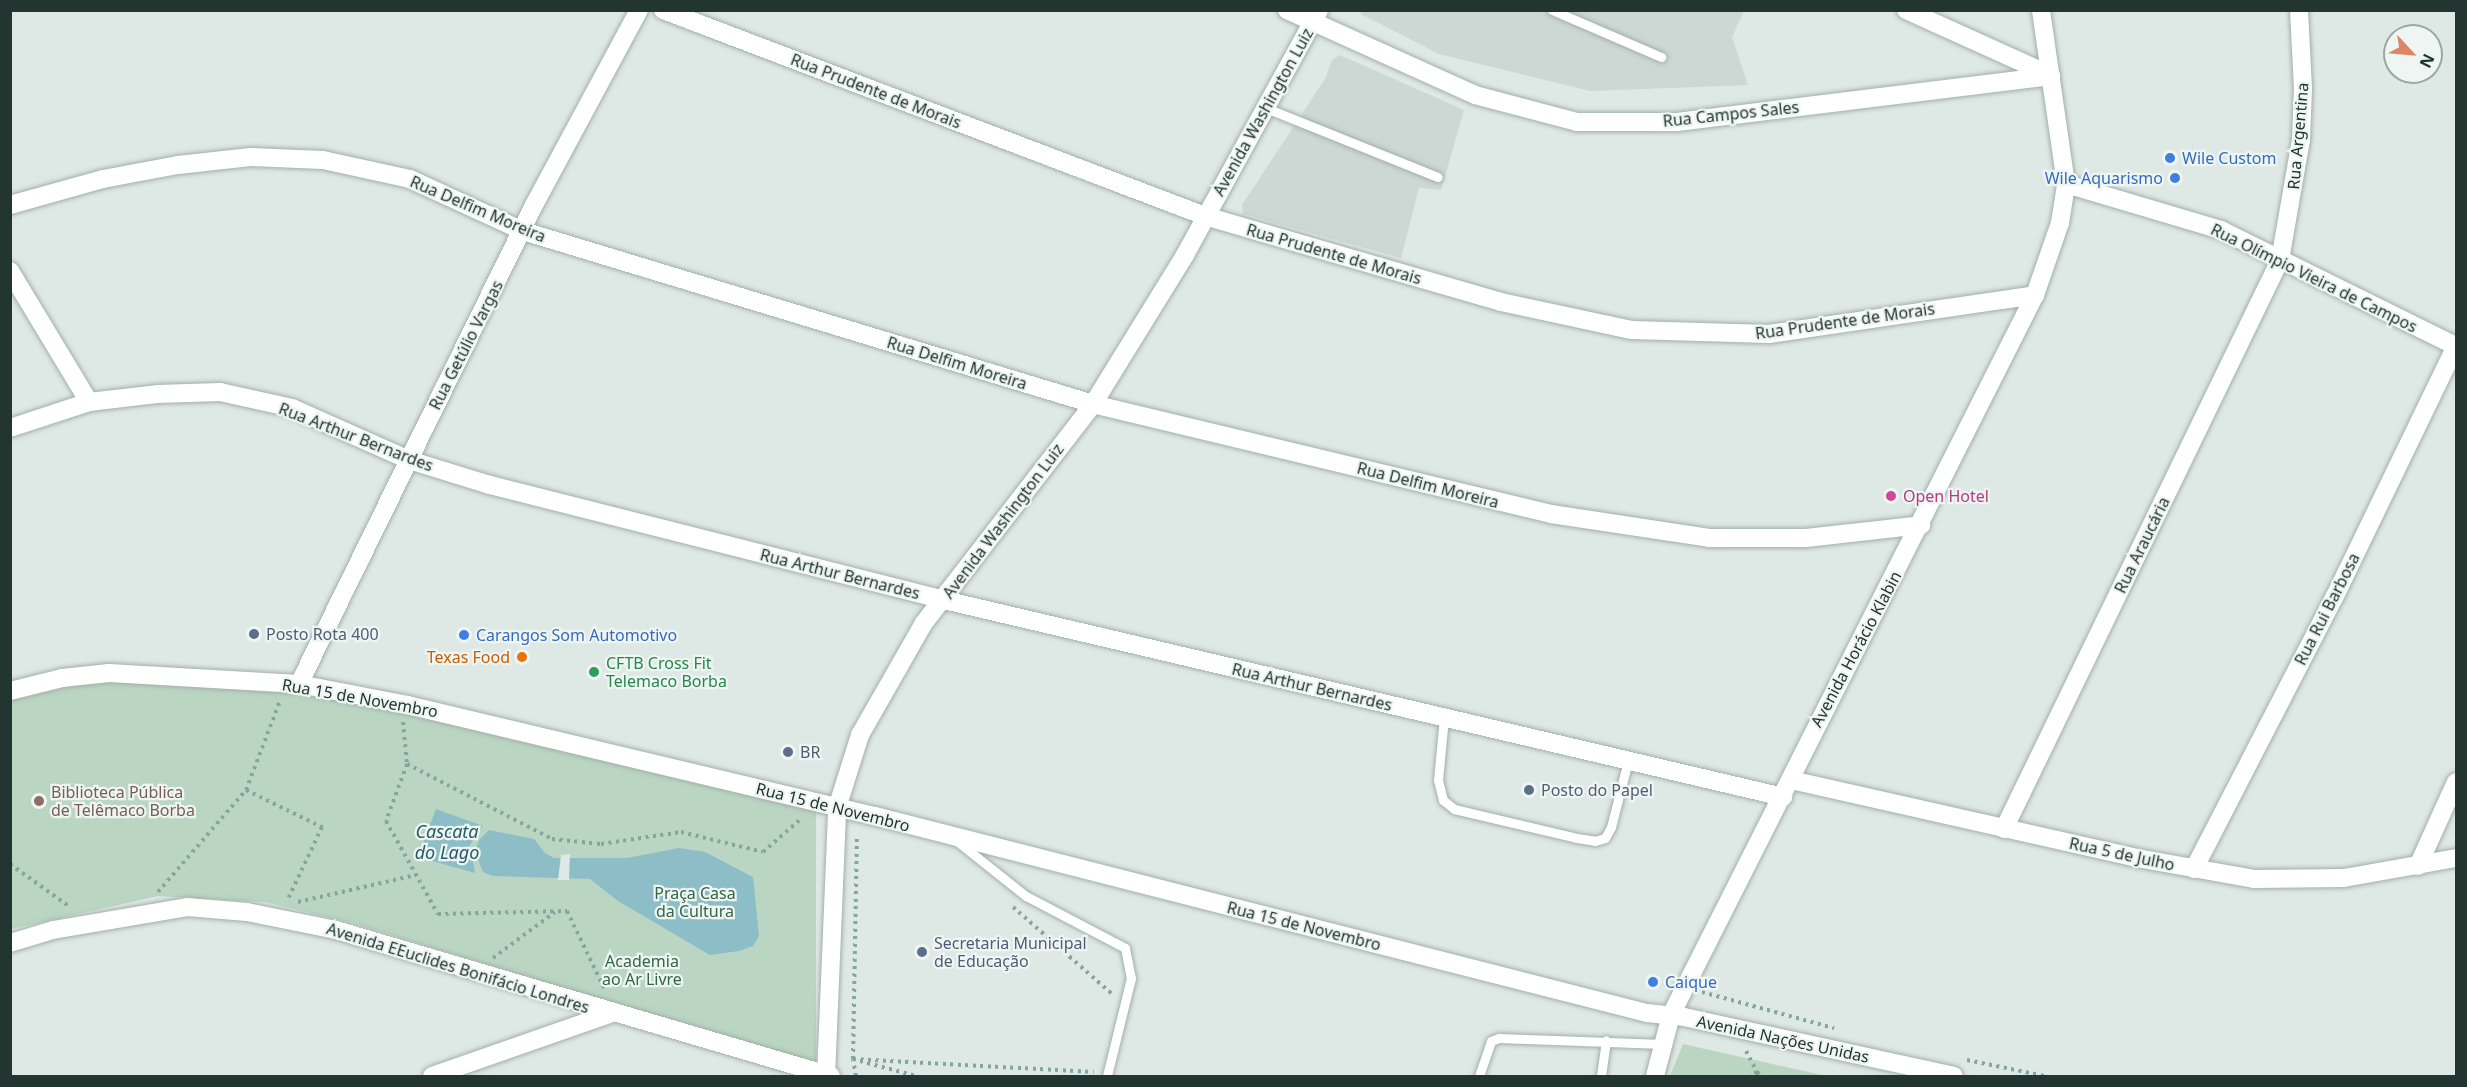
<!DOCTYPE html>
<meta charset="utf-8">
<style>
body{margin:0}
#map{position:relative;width:2467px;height:1087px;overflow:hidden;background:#dee8e4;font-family:"Noto Sans",sans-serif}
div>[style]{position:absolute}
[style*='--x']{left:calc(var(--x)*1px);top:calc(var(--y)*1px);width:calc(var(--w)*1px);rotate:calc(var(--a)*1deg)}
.built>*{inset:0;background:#cdd7d3}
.green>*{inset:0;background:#bad6c2}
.water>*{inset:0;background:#8dbdc6}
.pier>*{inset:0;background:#dee8e4}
.path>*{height:4px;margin-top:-2px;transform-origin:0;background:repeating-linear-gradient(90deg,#83a79c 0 3px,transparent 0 7.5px)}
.roads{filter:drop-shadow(0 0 2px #a2afaa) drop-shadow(0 0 2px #a2afaa)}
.service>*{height:9px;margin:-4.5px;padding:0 4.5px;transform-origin:4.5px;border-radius:4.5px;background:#fff}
.minor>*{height:18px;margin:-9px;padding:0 9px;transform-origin:9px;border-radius:9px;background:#fff}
.tertiary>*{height:18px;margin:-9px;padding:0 9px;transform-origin:9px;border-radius:9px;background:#fff}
.secondary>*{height:18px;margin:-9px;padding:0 9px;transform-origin:9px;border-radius:9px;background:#fff}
.dots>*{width:16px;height:16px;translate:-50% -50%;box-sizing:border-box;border:3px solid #eef5f2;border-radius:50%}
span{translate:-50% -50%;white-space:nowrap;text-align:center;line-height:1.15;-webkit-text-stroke:4.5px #eef5f2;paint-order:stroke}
.street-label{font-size:16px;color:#223530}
.shop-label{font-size:16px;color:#366cbe}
.left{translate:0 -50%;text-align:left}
.right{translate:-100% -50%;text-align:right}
.hotel-label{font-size:16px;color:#b23c85}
.service-label{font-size:16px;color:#4e5e75}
.food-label{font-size:16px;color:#c56008}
.leisure-label{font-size:16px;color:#27864d}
.education-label{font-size:16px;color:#785e54}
.park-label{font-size:16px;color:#326647}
.water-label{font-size:18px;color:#255c68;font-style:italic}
.frame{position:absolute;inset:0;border:12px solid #223530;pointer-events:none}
.north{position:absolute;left:2383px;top:24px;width:60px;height:60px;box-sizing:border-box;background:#eef5f2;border:2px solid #9ca8a4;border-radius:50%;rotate:116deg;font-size:16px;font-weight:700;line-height:24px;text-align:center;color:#223530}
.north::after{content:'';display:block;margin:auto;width:21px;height:27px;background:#df8565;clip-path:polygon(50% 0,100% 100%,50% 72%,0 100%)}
</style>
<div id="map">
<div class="built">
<i style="clip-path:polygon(1363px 10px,1744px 11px,1732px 37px,1748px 85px,1590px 91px,1439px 54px,1361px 14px)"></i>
<i style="clip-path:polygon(1340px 55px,1464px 110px,1441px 190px,1419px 188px,1401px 258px,1243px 214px,1242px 205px,1325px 79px,1332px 60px)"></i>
</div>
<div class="green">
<i style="clip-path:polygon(107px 679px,263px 689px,384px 707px,816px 807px,816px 1066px,356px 924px,265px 902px,158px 896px,11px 929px,11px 698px,59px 685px)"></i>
<i style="clip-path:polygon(1683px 1044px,1826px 1076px,1670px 1076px)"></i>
</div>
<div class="water">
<i style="clip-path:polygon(436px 809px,483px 826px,470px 845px,475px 873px,418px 857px)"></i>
<i style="clip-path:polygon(489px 830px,534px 839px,545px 853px,554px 858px,627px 858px,679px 848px,705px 852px,753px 877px,759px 936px,753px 946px,739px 951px,710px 955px,618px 901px,590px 879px,493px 876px,483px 872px,475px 851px,479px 840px)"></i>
</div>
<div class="pier">
<i style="clip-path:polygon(570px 854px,569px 880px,558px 880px,561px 855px)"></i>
</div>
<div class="path">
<i style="--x:403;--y:722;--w:42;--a:84.6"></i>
<i style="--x:407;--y:764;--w:163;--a:27.3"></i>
<i style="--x:552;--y:839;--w:49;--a:5.8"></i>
<i style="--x:601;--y:844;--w:81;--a:-8.5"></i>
<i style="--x:681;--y:832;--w:84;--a:13.7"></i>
<i style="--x:763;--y:852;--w:52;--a:-41.1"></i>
<i style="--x:407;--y:764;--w:61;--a:110.2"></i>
<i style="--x:386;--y:821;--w:107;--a:60.8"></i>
<i style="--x:438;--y:914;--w:129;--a:-1.3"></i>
<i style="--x:567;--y:911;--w:88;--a:64.3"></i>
<i style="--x:246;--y:790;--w:95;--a:-69.1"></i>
<i style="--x:10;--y:864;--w:74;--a:35.6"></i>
<i style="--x:158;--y:892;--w:135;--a:-49.2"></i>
<i style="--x:246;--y:790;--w:85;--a:26"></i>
<i style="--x:322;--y:827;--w:82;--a:115.3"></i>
<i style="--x:298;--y:902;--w:121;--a:-12.9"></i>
<i style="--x:1013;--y:907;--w:133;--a:41.3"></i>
<i style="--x:493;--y:958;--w:77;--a:-36.6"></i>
<i style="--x:1702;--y:992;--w:137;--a:15.3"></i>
<i style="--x:1746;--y:1051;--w:24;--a:62"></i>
<i style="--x:1757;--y:1072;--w:8;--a:150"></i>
<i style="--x:853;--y:1059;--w:225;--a:-89"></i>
<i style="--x:1967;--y:1060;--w:80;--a:11.6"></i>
<i style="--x:860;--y:1061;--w:58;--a:15"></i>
<i style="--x:1757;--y:1072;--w:6;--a:45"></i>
<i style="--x:856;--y:1076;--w:17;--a:-100"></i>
<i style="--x:853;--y:1059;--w:241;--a:3.1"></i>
</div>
<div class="roads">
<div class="service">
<i style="--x:1552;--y:10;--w:119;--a:23.3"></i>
<i style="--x:1266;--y:108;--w:185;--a:21.9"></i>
<i style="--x:1444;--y:717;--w:63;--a:95.4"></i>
<i style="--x:1438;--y:780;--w:21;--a:76"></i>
<i style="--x:1443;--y:800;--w:14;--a:39"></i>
<i style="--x:1454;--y:809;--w:126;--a:13.3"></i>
<i style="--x:1577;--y:838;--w:18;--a:9"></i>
<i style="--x:1595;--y:841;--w:10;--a:-17"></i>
<i style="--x:1605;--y:838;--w:13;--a:-61"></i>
<i style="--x:1611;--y:827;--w:68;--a:-75.6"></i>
<i style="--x:958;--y:842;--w:87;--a:38.5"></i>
<i style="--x:1026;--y:896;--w:112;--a:27.7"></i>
<i style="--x:1125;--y:948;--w:31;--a:79"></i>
<i style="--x:1131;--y:978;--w:101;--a:103.8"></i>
<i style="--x:1479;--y:1076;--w:37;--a:-71"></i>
<i style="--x:1491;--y:1041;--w:9;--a:-21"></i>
<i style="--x:1499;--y:1038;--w:164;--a:2.1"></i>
<i style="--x:1601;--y:1076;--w:36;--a:-82"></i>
</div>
<div class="minor">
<i style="--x:663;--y:10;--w:580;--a:20.81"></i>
<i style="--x:1205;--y:216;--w:308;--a:16.2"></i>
<i style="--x:1501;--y:302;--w:134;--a:12.1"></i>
<i style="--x:1632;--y:330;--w:137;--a:1.7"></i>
<i style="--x:1769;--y:334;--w:269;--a:-8.3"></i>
<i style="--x:1287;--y:10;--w:206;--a:24.3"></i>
<i style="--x:1475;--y:95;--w:106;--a:14.8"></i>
<i style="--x:1577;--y:122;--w:100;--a:0"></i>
<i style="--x:1677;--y:122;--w:377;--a:-7"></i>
<i style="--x:1906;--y:10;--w:158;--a:24.3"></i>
<i style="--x:10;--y:205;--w:97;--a:-15.6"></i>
<i style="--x:103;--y:179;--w:76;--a:-10.6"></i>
<i style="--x:178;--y:165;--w:73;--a:-6.3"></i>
<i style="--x:251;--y:157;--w:72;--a:2.4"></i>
<i style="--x:323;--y:160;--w:89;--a:12.3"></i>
<i style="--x:410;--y:179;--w:124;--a:24.7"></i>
<i style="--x:523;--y:231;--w:596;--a:16.88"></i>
<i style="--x:1093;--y:404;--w:471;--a:13.5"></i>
<i style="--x:1551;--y:514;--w:160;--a:8.6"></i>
<i style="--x:1709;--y:538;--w:97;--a:0"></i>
<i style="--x:1806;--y:538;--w:116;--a:-6.4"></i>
<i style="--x:10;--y:271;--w:153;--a:58.9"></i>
<i style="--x:10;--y:428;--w:83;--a:-18.2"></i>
<i style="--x:89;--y:402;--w:68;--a:-6.7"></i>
<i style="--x:157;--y:394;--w:63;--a:-1.8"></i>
<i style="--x:220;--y:392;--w:74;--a:12.5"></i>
<i style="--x:292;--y:408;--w:128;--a:24"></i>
<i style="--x:409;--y:460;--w:85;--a:17.2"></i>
<i style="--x:490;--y:485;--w:468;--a:14.2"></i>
<i style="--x:944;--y:600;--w:862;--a:13.21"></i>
<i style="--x:299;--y:684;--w:534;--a:-63.87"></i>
<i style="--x:534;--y:205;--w:221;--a:-61.7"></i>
<i style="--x:1791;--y:780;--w:355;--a:12.7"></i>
<i style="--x:2137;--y:858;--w:120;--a:10.1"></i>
<i style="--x:2255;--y:879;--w:89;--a:-0.6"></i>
<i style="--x:2344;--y:878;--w:114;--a:-10.1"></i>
<i style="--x:2004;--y:829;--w:632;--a:-64.12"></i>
<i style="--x:2280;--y:260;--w:122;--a:-80.1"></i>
<i style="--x:2301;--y:140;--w:51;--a:-87.8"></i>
<i style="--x:2303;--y:89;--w:79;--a:-92.9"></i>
<i style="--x:2418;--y:866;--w:92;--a:-65.7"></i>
<i style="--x:2194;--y:869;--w:307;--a:-62.7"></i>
<i style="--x:2335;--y:596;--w:278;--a:-64.2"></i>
<i style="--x:432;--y:1076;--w:188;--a:-19.3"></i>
</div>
<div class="tertiary">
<i style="--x:2066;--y:184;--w:162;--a:16.5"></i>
<i style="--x:2221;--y:230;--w:262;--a:26.3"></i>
</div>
<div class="secondary">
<i style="--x:10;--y:691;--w:54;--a:-14"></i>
<i style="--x:62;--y:678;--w:47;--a:-6.1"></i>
<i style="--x:109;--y:673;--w:190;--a:3.3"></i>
<i style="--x:299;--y:684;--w:111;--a:10.9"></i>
<i style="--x:408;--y:705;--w:480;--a:13.4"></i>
<i style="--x:875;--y:816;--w:797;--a:14.32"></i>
<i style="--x:1647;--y:1013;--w:37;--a:6"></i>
<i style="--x:1684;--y:1017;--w:276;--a:12.3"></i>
<i style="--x:10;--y:943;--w:45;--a:-16.8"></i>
<i style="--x:53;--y:930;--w:136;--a:-9.7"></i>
<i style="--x:187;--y:907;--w:60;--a:4.8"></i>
<i style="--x:247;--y:912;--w:91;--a:11.4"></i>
<i style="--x:336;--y:930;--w:516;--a:16.43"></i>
<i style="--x:826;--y:1076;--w:268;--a:-87.6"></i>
<i style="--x:837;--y:808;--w:77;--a:-72.5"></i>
<i style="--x:860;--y:735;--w:129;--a:-60.3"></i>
<i style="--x:924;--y:623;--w:277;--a:-52.3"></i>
<i style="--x:1093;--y:404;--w:175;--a:-58.3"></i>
<i style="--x:1185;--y:255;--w:279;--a:-61.3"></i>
<i style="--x:1655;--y:1076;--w:63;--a:-75.3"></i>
<i style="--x:1671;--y:1015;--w:807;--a:-63.18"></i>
<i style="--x:2035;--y:295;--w:76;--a:-70.9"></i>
<i style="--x:2060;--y:223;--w:39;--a:-81"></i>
<i style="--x:2066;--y:184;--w:176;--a:-98.2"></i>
</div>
</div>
<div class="dots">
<i style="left:2170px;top:158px;background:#3f7fe0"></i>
<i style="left:2175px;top:178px;background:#3f7fe0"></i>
<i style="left:1891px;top:496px;background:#d1479c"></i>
<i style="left:254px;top:634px;background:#5c6f8a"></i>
<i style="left:464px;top:635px;background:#3f7fe0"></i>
<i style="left:522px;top:657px;background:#e8710a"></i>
<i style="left:594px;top:672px;background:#2e9e5b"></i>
<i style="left:788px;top:752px;background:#5c6f8a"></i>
<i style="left:1529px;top:790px;background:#5c6f8a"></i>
<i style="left:39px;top:801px;background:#8d6e63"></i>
<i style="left:922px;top:952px;background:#5c6f8a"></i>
<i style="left:1653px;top:982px;background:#3f7fe0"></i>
</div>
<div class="street-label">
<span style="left:876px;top:91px;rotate:21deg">Rua Prudente de Morais</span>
<span style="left:1263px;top:112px;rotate:-61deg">Avenida Washington Luiz</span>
<span style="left:1731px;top:114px;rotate:-6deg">Rua Campos Sales</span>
<span style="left:2298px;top:136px;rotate:-85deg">Rua Argentina</span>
<span style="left:478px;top:209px;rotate:23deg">Rua Delfim Moreira</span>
<span style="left:1334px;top:254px;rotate:16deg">Rua Prudente de Morais</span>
<span style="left:2314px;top:278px;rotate:26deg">Rua Olímpio Vieira de Campos</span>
<span style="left:1845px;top:321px;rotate:-8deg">Rua Prudente de Morais</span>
<span style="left:466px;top:345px;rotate:-63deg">Rua Getúlio Vargas</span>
<span style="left:957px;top:363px;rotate:17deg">Rua Delfim Moreira</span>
<span style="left:356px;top:437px;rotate:21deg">Rua Arthur Bernardes</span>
<span style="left:1428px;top:485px;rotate:14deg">Rua Delfim Moreira</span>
<span style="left:1003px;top:521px;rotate:-53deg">Avenida Washington Luiz</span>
<span style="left:2142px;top:545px;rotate:-64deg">Rua Araucária</span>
<span style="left:840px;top:574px;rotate:14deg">Rua Arthur Bernardes</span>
<span style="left:2327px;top:609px;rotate:-63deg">Rua Rui Barbosa</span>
<span style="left:1856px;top:649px;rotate:-62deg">Avenida Horácio Klabin</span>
<span style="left:1312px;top:687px;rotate:13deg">Rua Arthur Bernardes</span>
<span style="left:360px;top:698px;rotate:10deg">Rua 15 de Novembro</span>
<span style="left:833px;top:807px;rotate:14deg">Rua 15 de Novembro</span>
<span style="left:2122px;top:854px;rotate:12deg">Rua 5 de Julho</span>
<span style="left:1304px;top:926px;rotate:14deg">Rua 15 de Novembro</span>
<span style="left:458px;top:968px;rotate:17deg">Avenida EEuclides Bonifácio Londres</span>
<span style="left:1783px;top:1039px;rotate:12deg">Avenida Nações Unidas</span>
</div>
<div class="shop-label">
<span class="left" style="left:2182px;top:158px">Wile Custom</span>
<span class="right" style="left:2163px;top:178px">Wile Aquarismo</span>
<span class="left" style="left:476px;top:635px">Carangos Som Automotivo</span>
<span class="left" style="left:1665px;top:982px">Caique</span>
</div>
<div class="hotel-label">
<span class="left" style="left:1903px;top:496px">Open Hotel</span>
</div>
<div class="service-label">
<span class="left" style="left:266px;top:634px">Posto Rota 400</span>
<span class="left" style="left:800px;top:752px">BR</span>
<span class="left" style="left:1541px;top:790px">Posto do Papel</span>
<span class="left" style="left:934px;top:952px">Secretaria Municipal<br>de Educação</span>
</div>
<div class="food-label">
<span class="right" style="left:510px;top:657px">Texas Food</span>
</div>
<div class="leisure-label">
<span class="left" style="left:606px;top:672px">CFTB Cross Fit<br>Telemaco Borba</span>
</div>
<div class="education-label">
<span class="left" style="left:51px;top:801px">Biblioteca Pública<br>de Telêmaco Borba</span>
</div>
<div class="park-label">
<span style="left:695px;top:902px">Praça Casa<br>da Cultura</span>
<span style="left:642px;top:970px">Academia<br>ao Ar Livre</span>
</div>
<div class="water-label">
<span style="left:447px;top:842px">Cascata<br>do Lago</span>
</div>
<div class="frame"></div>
<div class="north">N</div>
</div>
